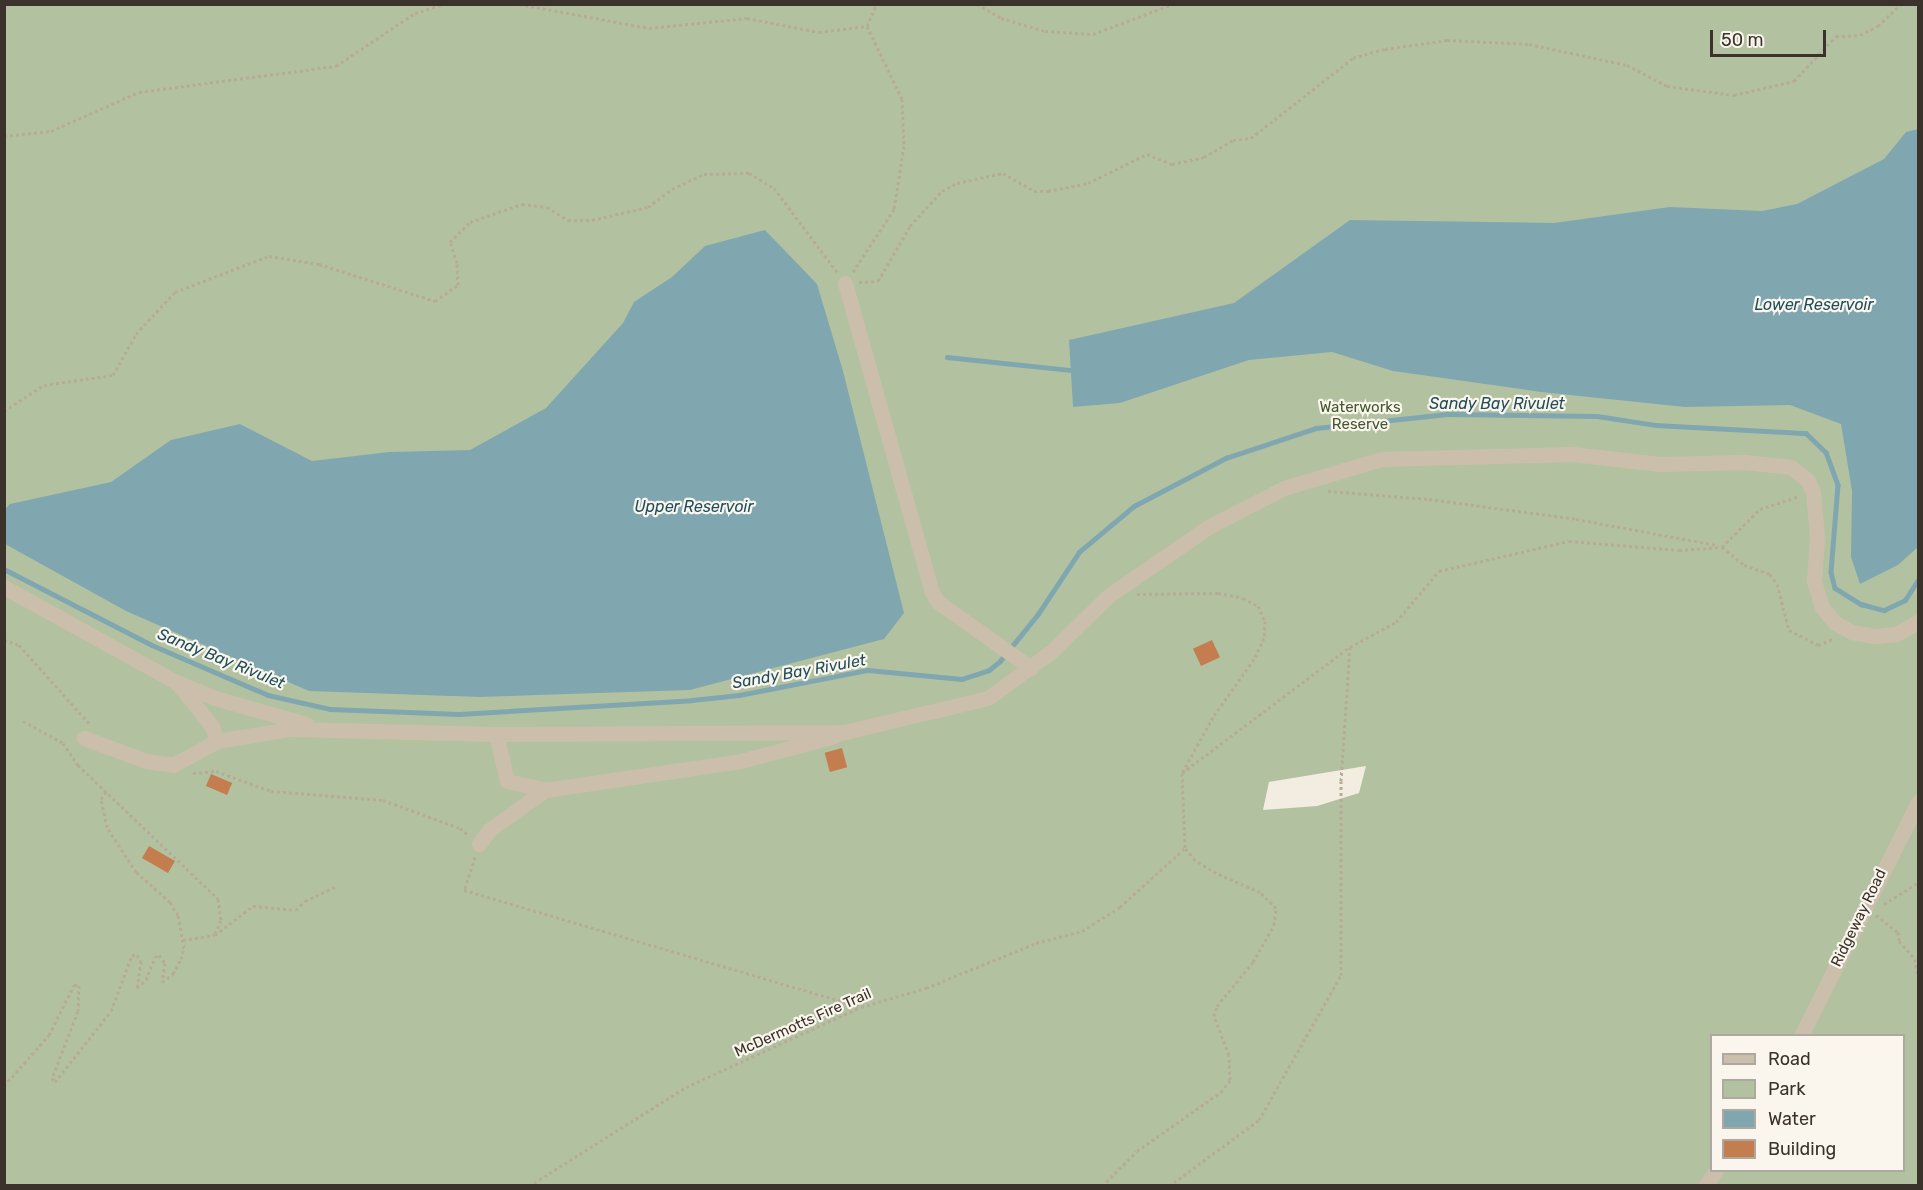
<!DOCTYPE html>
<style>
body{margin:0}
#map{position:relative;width:1923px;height:1190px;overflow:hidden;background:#f3ede1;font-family:Rubik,sans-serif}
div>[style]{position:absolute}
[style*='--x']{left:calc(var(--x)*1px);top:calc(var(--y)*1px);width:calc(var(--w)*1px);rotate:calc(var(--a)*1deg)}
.green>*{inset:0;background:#b2c2a1}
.water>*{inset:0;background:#80a7b0}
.stream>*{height:4.5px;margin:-2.25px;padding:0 2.25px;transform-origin:2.25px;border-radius:2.25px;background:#80a7b0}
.building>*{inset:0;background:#c37d4e;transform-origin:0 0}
.path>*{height:3px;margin-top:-1.5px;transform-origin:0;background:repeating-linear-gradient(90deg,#b7aa97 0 3px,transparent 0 6px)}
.minor>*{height:15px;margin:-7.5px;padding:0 7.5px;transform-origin:7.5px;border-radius:7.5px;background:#cbbfac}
span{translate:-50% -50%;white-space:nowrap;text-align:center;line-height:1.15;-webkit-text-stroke:4.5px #faf6ee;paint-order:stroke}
.park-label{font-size:15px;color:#43582f}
.street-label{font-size:15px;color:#3a322b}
.water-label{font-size:16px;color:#214e5b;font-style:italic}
.frame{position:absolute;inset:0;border:6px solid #3a322b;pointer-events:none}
.legend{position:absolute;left:1710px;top:1034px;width:195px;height:138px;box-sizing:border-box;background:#faf6ee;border:2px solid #ada8a0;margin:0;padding:8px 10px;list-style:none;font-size:18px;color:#3a322b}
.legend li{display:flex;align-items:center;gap:12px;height:30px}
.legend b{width:30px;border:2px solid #ada8a0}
.scale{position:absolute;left:1710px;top:30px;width:116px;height:27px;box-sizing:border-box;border:3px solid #3a322b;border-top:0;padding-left:8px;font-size:18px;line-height:21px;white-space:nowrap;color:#3a322b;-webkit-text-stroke:4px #faf6ee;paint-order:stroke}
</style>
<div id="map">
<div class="green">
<i style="clip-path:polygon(evenodd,5px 5px,1918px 5px,1918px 1185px,5px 1186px,5px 5px,1366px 766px,1359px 793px,1317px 806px,1263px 810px,1269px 782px,1366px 766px,5px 5px,1712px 1036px,1904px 1036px,1904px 1170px,1712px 1170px,1712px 1036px)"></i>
</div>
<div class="water">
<i style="clip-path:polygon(1918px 129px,1918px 547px,1898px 565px,1860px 584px,1851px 557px,1852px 491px,1841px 424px,1790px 405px,1685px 407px,1541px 392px,1393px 371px,1332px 352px,1249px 360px,1120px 403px,1073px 407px,1069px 340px,1234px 303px,1350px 220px,1554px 223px,1670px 207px,1762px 211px,1797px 204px,1884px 159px,1906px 132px)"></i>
<i style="clip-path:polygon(765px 230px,817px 284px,843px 371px,904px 613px,884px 639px,690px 690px,480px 697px,309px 691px,126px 611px,5px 544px,5px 509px,10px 504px,111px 482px,171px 440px,240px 424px,312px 461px,389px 452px,470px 450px,546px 408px,623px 323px,634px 302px,672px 277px,705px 246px)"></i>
</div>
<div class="stream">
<i style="--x:947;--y:357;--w:125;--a:6"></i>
<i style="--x:4;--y:569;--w:166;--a:27.2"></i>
<i style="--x:152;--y:645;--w:126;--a:23.3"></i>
<i style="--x:268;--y:695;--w:64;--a:12.7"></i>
<i style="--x:330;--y:709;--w:129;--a:2.2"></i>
<i style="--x:459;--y:714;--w:233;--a:-3.4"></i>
<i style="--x:692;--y:700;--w:47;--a:-6.1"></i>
<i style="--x:739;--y:695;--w:131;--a:-11"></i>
<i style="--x:868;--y:670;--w:94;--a:5.5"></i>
<i style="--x:962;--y:679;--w:28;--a:-18"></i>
<i style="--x:989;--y:670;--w:14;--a:-39"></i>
<i style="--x:1000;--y:661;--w:60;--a:-51"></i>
<i style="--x:1038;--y:614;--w:74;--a:-56.5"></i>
<i style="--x:1079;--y:552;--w:72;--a:-39.9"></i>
<i style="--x:1134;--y:506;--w:104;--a:-27.6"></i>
<i style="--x:1226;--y:458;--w:95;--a:-18.4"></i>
<i style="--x:1316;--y:428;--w:132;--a:-6.1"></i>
<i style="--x:1447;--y:414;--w:150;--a:0.8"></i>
<i style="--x:1597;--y:416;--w:60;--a:8.7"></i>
<i style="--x:1656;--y:425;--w:150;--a:3.1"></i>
<i style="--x:1806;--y:433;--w:28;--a:44"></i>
<i style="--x:1826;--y:452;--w:35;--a:70"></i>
<i style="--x:1838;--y:485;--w:87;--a:94.6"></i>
<i style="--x:1831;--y:572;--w:16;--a:76"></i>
<i style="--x:1835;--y:588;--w:31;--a:32"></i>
<i style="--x:1861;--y:604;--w:24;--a:15"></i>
<i style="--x:1884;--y:610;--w:23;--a:-25"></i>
<i style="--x:1905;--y:600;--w:24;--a:-57"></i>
</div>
<div class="building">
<i style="left:1212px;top:640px;width:19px;height:21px;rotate:65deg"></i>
<i style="left:842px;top:748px;width:20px;height:18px;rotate:75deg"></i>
<i style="left:211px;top:774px;width:23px;height:13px;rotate:23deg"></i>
<i style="left:149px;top:846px;width:30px;height:14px;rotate:30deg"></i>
</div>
<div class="path">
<i style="--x:519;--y:4;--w:132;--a:10.5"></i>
<i style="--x:649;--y:28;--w:99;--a:-5.8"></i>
<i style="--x:747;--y:18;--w:73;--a:11"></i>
<i style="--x:819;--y:32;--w:48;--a:-7.1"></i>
<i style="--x:867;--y:26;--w:81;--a:64.4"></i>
<i style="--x:902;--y:99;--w:47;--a:87.6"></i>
<i style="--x:904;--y:146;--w:64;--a:99"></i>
<i style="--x:894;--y:209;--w:75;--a:123.1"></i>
<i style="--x:977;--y:4;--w:28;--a:30"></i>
<i style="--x:1001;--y:18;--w:46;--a:16.5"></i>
<i style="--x:1045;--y:31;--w:48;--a:3.6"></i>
<i style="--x:1093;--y:34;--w:85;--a:-20.6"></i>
<i style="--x:867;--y:26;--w:24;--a:-66"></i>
<i style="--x:4;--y:136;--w:47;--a:-6.1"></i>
<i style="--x:51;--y:131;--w:96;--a:-23.9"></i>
<i style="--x:139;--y:92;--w:199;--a:-7.5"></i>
<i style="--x:336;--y:66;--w:95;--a:-33.9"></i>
<i style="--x:415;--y:13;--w:31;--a:-17"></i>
<i style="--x:859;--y:282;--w:19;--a:-3"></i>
<i style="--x:878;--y:281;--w:64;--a:-59.8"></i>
<i style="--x:910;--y:226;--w:47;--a:-47.6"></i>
<i style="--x:942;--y:191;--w:17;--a:-28"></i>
<i style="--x:957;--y:183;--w:47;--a:-12.3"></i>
<i style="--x:1003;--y:173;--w:36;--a:30"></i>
<i style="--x:1034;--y:191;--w:14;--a:0"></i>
<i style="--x:1048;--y:191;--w:41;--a:-11.3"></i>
<i style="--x:1088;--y:183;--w:66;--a:-26.2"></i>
<i style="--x:1147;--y:154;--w:27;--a:22"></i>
<i style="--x:1172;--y:164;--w:33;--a:-12"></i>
<i style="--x:1204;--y:157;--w:34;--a:-30"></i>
<i style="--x:1233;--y:140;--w:18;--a:-6"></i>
<i style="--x:1251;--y:138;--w:130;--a:-38.1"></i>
<i style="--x:1353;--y:58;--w:33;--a:-16"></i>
<i style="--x:1385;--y:49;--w:63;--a:-8.3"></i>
<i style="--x:1447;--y:40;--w:82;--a:2.8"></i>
<i style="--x:1529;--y:44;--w:100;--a:12.1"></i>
<i style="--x:1627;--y:65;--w:45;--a:27.7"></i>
<i style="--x:1667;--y:86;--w:68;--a:7.7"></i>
<i style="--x:1734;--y:95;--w:62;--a:-13.1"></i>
<i style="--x:1794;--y:81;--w:62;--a:-47"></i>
<i style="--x:1836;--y:36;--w:24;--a:-2"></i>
<i style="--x:1860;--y:35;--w:20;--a:-27"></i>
<i style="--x:1878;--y:26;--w:32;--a:-44"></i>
<i style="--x:4;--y:411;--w:48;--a:-33"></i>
<i style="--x:44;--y:385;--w:70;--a:-8.2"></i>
<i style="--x:113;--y:375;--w:47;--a:-60.7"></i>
<i style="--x:136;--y:334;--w:57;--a:-47.1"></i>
<i style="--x:175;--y:292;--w:101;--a:-21"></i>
<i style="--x:269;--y:256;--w:51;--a:9.1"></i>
<i style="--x:319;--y:264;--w:122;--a:17.7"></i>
<i style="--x:435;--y:301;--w:28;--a:-35"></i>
<i style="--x:458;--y:285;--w:22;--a:-93"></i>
<i style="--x:457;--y:263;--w:22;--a:-108"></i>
<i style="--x:450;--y:242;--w:28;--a:-45"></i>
<i style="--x:470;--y:222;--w:55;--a:-19.1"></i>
<i style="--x:522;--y:204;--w:25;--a:7"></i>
<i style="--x:547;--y:207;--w:25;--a:32"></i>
<i style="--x:568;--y:220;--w:24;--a:0"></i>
<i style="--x:592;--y:220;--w:57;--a:-13.1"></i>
<i style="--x:648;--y:207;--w:30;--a:-37"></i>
<i style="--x:672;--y:189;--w:35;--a:-25"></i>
<i style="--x:704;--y:174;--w:45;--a:-1.3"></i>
<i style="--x:749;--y:173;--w:29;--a:31"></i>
<i style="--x:774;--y:188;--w:105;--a:53.1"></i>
<i style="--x:1328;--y:491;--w:101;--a:4.5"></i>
<i style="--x:1429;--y:499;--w:148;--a:7.7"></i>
<i style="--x:1576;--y:519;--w:142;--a:10.5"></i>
<i style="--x:1722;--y:547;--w:28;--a:39"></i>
<i style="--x:1744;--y:565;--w:28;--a:19"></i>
<i style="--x:1770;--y:574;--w:12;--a:55"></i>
<i style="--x:1777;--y:584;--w:48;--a:75.4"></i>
<i style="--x:1789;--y:630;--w:33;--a:27"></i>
<i style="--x:1818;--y:645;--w:16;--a:-22"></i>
<i style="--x:1137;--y:594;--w:81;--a:-0.7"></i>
<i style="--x:1218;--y:593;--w:25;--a:11"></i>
<i style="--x:1243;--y:598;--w:17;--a:28"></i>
<i style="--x:1258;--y:606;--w:17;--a:65"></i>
<i style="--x:1265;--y:621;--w:17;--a:93"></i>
<i style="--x:1264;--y:638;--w:23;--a:115"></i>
<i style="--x:1254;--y:659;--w:71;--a:125.3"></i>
<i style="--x:1213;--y:717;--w:64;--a:119"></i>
<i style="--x:1182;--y:773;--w:75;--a:87.7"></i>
<i style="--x:4;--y:640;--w:16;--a:18"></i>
<i style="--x:19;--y:645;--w:106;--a:48.1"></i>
<i style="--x:23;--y:721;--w:46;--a:28.8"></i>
<i style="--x:63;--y:743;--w:27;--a:56"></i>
<i style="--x:78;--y:765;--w:194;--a:43.7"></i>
<i style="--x:218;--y:899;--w:21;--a:82"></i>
<i style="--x:221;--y:920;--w:16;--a:112"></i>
<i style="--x:193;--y:773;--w:23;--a:-5"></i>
<i style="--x:216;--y:771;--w:59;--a:20"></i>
<i style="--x:271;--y:791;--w:112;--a:4.6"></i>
<i style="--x:383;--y:800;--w:82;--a:20"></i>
<i style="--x:460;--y:828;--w:11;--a:41"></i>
<i style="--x:1182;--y:773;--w:210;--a:-36.9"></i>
<i style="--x:1350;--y:647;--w:52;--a:-28.5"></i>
<i style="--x:1396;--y:622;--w:67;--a:-49.9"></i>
<i style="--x:1439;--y:571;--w:133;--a:-13"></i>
<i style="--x:1569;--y:541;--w:110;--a:4.7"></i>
<i style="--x:1679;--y:550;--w:43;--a:-4"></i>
<i style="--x:1722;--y:547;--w:54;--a:-45"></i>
<i style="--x:1760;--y:509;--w:40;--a:-18"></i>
<i style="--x:475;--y:857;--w:35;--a:108"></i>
<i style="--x:464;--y:890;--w:414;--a:16.4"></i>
<i style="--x:1884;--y:904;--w:40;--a:-32"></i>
<i style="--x:1876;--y:915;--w:28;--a:38"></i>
<i style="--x:1898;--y:932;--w:9;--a:84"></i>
<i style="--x:1899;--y:941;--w:24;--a:48"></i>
<i style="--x:1915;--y:959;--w:18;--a:81"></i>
<i style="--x:183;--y:940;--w:32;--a:-9"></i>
<i style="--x:215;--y:935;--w:48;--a:-37.3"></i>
<i style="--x:253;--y:906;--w:43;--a:5.3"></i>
<i style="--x:296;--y:910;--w:13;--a:-45"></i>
<i style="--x:305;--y:901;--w:35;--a:-25"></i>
<i style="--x:4;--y:1046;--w:7;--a:90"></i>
<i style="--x:4;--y:1086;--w:68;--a:-48.6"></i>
<i style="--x:49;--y:1035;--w:56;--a:-63.4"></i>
<i style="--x:74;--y:985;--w:5;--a:0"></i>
<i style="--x:79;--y:985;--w:26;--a:92"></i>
<i style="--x:78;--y:1011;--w:72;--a:111.2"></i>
<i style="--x:52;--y:1078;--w:5;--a:53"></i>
<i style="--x:55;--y:1082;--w:90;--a:-51.7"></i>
<i style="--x:111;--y:1011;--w:60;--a:-69.4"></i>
<i style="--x:132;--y:955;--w:5;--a:0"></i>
<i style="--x:137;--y:955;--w:7;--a:56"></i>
<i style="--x:141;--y:961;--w:27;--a:98"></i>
<i style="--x:137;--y:988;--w:12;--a:-42"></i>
<i style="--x:146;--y:980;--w:25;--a:-69"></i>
<i style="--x:155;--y:957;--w:4;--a:-27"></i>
<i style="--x:159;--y:955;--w:10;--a:53"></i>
<i style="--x:165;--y:963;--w:19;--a:99"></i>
<i style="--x:162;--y:982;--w:14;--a:-36"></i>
<i style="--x:173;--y:974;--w:17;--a:-62"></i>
<i style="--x:181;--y:959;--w:11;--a:-75"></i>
<i style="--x:184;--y:948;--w:34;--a:-100"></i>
<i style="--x:178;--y:915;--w:15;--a:-122"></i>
<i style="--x:170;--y:902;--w:45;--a:-138.6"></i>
<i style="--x:136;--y:872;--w:54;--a:-122.8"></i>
<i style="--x:107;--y:827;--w:29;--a:-102"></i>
<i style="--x:101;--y:799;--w:11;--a:-56"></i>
<i style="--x:529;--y:1186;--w:186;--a:-32.2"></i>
<i style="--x:686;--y:1087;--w:192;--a:-24.6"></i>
<i style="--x:861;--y:1007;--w:68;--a:-16.3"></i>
<i style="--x:926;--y:988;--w:119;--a:-22.2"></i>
<i style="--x:1036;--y:943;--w:48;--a:-14.6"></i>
<i style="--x:1082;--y:931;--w:45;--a:-32.3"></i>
<i style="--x:1120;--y:907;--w:88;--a:-42.2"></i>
<i style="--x:1102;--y:1186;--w:49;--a:-45"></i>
<i style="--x:1137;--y:1151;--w:103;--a:-35.1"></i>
<i style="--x:1221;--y:1092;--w:15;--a:-53"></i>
<i style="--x:1230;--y:1080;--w:25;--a:-92"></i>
<i style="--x:1229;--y:1055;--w:42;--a:-111"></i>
<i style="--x:1214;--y:1016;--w:10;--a:-73"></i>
<i style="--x:1217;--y:1006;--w:57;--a:-50.7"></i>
<i style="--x:1253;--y:962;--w:43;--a:-60.4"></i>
<i style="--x:1274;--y:925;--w:17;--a:-83"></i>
<i style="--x:1276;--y:908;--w:23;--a:-135"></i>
<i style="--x:1260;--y:892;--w:48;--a:-156.6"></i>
<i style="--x:1216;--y:873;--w:25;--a:-148"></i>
<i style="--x:1195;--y:860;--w:16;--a:-130"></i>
<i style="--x:1169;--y:1186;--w:112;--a:-36.3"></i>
<i style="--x:1259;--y:1120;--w:167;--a:-60.5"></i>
<i style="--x:1341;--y:975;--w:194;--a:-90"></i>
<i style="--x:1341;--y:781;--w:134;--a:-86.2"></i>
</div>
<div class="minor">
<i style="--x:845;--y:283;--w:321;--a:74.3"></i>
<i style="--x:932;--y:592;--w:12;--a:59"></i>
<i style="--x:938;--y:602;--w:114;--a:35.4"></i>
<i style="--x:4;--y:587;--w:196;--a:28.9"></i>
<i style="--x:176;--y:682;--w:42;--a:22.3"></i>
<i style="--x:215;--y:698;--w:95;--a:15.9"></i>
<i style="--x:178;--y:684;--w:54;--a:51"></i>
<i style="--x:212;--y:726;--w:16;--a:72"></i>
<i style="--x:496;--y:734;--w:48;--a:76.8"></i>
<i style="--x:507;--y:781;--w:39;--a:13"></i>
<i style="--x:545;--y:790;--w:198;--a:-8.4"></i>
<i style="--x:741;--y:761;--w:97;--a:-14.9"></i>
<i style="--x:84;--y:738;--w:66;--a:20.4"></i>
<i style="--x:146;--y:761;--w:27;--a:8"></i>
<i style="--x:173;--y:765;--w:50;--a:-28.6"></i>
<i style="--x:217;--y:741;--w:74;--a:-9.3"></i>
<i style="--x:290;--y:729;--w:206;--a:1.4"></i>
<i style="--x:496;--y:734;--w:349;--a:-0.3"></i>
<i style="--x:845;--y:732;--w:147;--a:-13.4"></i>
<i style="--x:988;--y:698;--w:79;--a:-36.3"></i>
<i style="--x:1052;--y:651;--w:78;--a:-44.5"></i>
<i style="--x:1108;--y:596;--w:124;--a:-34.5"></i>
<i style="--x:1210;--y:526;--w:83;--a:-27.2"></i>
<i style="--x:1284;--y:488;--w:101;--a:-16.6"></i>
<i style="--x:1381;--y:459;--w:191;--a:-1.5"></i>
<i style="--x:1572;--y:454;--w:89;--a:6.5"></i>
<i style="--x:1660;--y:464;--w:83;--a:-1.4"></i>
<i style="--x:1743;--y:462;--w:48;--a:5.9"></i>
<i style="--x:1791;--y:467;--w:22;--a:39"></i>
<i style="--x:1808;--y:481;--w:12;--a:66"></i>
<i style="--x:1813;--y:492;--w:46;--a:85"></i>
<i style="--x:1817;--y:538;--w:43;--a:94"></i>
<i style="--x:1814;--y:581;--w:27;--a:73"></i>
<i style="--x:1822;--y:607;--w:21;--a:51"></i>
<i style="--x:1835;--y:623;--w:19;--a:28"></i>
<i style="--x:1852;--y:632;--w:22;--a:10"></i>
<i style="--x:1874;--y:636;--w:22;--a:-5"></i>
<i style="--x:1896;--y:634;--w:25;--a:-29"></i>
<i style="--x:479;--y:844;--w:17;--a:-54"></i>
<i style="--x:489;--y:830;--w:69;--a:-35.5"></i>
<i style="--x:1801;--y:1036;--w:262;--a:-63.4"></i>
<i style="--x:1705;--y:1186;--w:19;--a:-55"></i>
</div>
<div class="park-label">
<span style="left:1360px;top:416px">Waterworks<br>Reserve</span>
</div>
<div class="street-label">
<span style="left:1859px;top:918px;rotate:-64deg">Ridgeway Road</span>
<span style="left:803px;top:1023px;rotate:-24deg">McDermotts Fire Trail</span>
</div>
<div class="water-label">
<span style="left:1814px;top:305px">Lower Reservoir</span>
<span style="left:1497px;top:404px">Sandy Bay Rivulet</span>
<span style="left:694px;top:507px">Upper Reservoir</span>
<span style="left:221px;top:659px;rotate:22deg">Sandy Bay Rivulet</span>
<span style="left:799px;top:672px;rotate:-10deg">Sandy Bay Rivulet</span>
</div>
<div class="frame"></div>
<ul class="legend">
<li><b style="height:8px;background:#cbbfac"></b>Road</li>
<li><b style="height:16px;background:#b2c2a1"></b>Park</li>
<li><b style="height:16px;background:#80a7b0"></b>Water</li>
<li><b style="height:16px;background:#c37d4e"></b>Building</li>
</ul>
<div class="scale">50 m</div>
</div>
